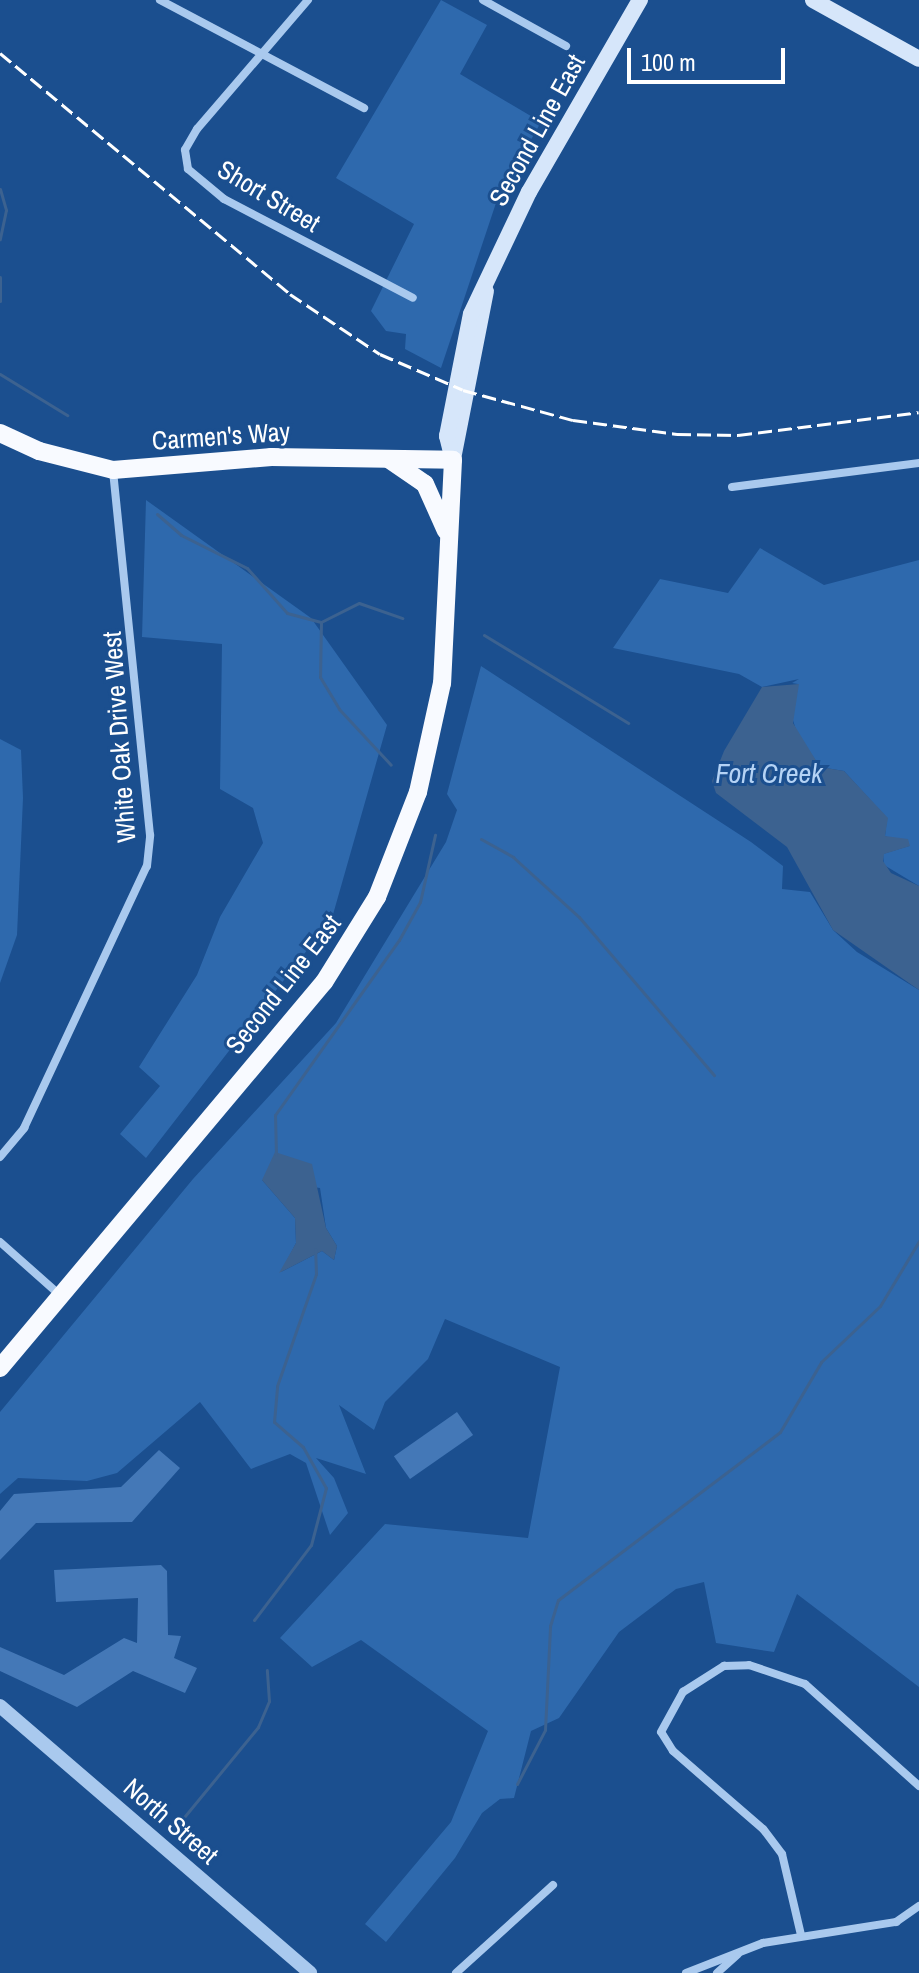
<!DOCTYPE html>
<style>
body{margin:0}
#map{position:relative;width:919px;height:1973px;overflow:hidden;background:#1b4f8f;font-family:"Archivo Narrow",sans-serif}
div>[style]{position:absolute}
[style*='--x']{left:calc(var(--x)*1px);top:calc(var(--y)*1px);width:calc(var(--w)*1px);rotate:calc(var(--a)*1deg)}
.green>*{inset:0;background:#2e69ad}
.water>*{inset:0;background:#3c6290}
.stream>*{height:3px;margin:-1.5px;padding:0 1.5px;transform-origin:1.5px;border-radius:1.5px;background:#3c6290}
.building>*{inset:0;background:#4478b7;transform-origin:0 0}
.minor>*{height:8px;margin:-4px;padding:0 4px;transform-origin:4px;border-radius:4px;background:#a9c9ee}
.tertiary>*{height:14px;margin:-7px;padding:0 7px;transform-origin:7px;border-radius:7px;background:#a9c9ee}
.secondary>*{height:16px;margin:-8px;padding:0 8px;transform-origin:8px;border-radius:8px;background:#d6e6fa}
.trunk>*{height:18px;margin:-9px;padding:0 9px;transform-origin:9px;border-radius:9px;background:#f8faff}
.rail>*{height:3px;margin-top:-1.5px;transform-origin:0;background:repeating-linear-gradient(90deg,#fff 0 14px,transparent 0 20px)}
span{translate:-50% -50%;white-space:nowrap;text-align:center;line-height:1.15;-webkit-text-stroke:6px #1b4f8f;paint-order:stroke}
.street-label{font-size:26px;color:#fff}
.water-label{font-size:28px;color:#b5d3f5;font-style:italic}
.scale{position:absolute;left:627px;top:48px;width:158px;height:36px;box-sizing:border-box;border:4px solid #fff;border-top:0;padding-left:10px;font-size:24px;line-height:28px;white-space:nowrap;color:#fff;-webkit-text-stroke:6px #1b4f8f;paint-order:stroke}
</style>
<div id="map">
<div class="green">
<i style="clip-path:polygon(441px 0,487px 25px,460px 74px,541px 122px,497px 200px,441px 368px,405px 349px,406px 334px,386px 331px,371px 311px,414px 224px,336px 178px)"></i>
<i style="clip-path:polygon(146px 500px,311px 618px,387px 725px,332px 918px,146px 1158px,120px 1134px,160px 1086px,139px 1067px,197px 975px,220px 917px,263px 843px,253px 808px,220px 789px,222px 644px,142px 637px)"></i>
<i style="clip-path:polygon(760px 548px,824px 585px,919px 560px,919px 886px,884px 865px,883px 854px,909px 846px,885px 836px,887px 818px,844px 771px,820px 767px,797px 733px,791px 714px,798px 684px,792px 683px,799px 679px,762px 687px,739px 674px,613px 648px,660px 579px,728px 593px)"></i>
<i style="clip-path:polygon(evenodd,481px 666px,751px 842px,783px 866px,782px 889px,810px 892px,833px 930px,857px 952px,919px 990px,919px 1687px,797px 1594px,774px 1652px,716px 1643px,704px 1582px,676px 1589px,619px 1632px,559px 1718px,531px 1731px,514px 1798px,500px 1799px,482px 1813px,455px 1858px,386px 1942px,365px 1924px,451px 1822px,488px 1731px,361px 1640px,312px 1667px,280px 1638px,385px 1524px,528px 1538px,560px 1367px,445px 1319px,428px 1359px,385px 1402px,374px 1430px,339px 1405px,366px 1474px,316px 1458px,334px 1478px,348px 1513px,330px 1535px,306px 1463px,290px 1454px,251px 1469px,200px 1402px,117px 1473px,87px 1481px,18px 1478px,0 1494px,0 1412px,193px 1179px,336px 1023px,446px 842px,457px 810px,447px 794px,481px 666px,262px 1180px,320px 1188px,326px 1228px,337px 1246px,334px 1260px,322px 1251px,281px 1272px,296px 1243px,295px 1218px,262px 1180px)"></i>
<i style="clip-path:polygon(0 739px,21px 750px,23px 798px,17px 935px,0 983px)"></i>
</div>
<div class="water">
<i style="clip-path:polygon(799px 684px,793px 723px,820px 767px,844px 771px,888px 818px,885px 836px,908px 839px,910px 846px,884px 854px,883px 861px,891px 873px,919px 886px,919px 990px,833px 930px,787px 847px,716px 793px,712px 781px,724px 751px,762px 687px)"></i>
<i style="clip-path:polygon(275px 1152px,312px 1164px,326px 1228px,337px 1246px,334px 1260px,322px 1251px,279px 1273px,296px 1243px,295px 1218px,262px 1180px)"></i>
</div>
<div class="stream">
<i style="--x:0;--y:189;--w:22;--a:74"></i>
<i style="--x:6;--y:210;--w:30;--a:102"></i>
<i style="--x:0;--y:277;--w:24;--a:90"></i>
<i style="--x:0;--y:374;--w:79;--a:31.5"></i>
<i style="--x:157;--y:514;--w:32;--a:41"></i>
<i style="--x:181;--y:535;--w:74;--a:26.6"></i>
<i style="--x:247;--y:568;--w:60;--a:48.4"></i>
<i style="--x:287;--y:613;--w:35;--a:15"></i>
<i style="--x:321;--y:622;--w:42;--a:-26.6"></i>
<i style="--x:359;--y:603;--w:46;--a:19.2"></i>
<i style="--x:321;--y:622;--w:55;--a:91"></i>
<i style="--x:320;--y:677;--w:37;--a:59"></i>
<i style="--x:339;--y:709;--w:76;--a:47.1"></i>
<i style="--x:484;--y:635;--w:169;--a:31.4"></i>
<i style="--x:481;--y:839;--w:37;--a:29"></i>
<i style="--x:513;--y:857;--w:89;--a:42.3"></i>
<i style="--x:579;--y:917;--w:208;--a:49.5"></i>
<i style="--x:276;--y:1155;--w:40;--a:-91.4"></i>
<i style="--x:275;--y:1115;--w:214;--a:-54.7"></i>
<i style="--x:399;--y:940;--w:43;--a:-61.1"></i>
<i style="--x:420;--y:902;--w:69;--a:-77.4"></i>
<i style="--x:254;--y:1620;--w:94;--a:-52.8"></i>
<i style="--x:311;--y:1545;--w:59;--a:-75.3"></i>
<i style="--x:326;--y:1488;--w:47;--a:-119.3"></i>
<i style="--x:303;--y:1447;--w:38;--a:-139"></i>
<i style="--x:274;--y:1422;--w:36;--a:-85"></i>
<i style="--x:277;--y:1386;--w:119;--a:-70.8"></i>
<i style="--x:316;--y:1274;--w:25;--a:-92"></i>
<i style="--x:517;--y:1784;--w:61;--a:-62.6"></i>
<i style="--x:545;--y:1730;--w:104;--a:-87.2"></i>
<i style="--x:550;--y:1626;--w:27;--a:-73"></i>
<i style="--x:558;--y:1600;--w:278;--a:-37.1"></i>
<i style="--x:780;--y:1432;--w:81;--a:-59.6"></i>
<i style="--x:821;--y:1362;--w:81;--a:-43.5"></i>
<i style="--x:880;--y:1306;--w:76;--a:-59"></i>
<i style="--x:180;--y:1822;--w:123;--a:-50.6"></i>
<i style="--x:258;--y:1727;--w:28;--a:-67"></i>
<i style="--x:269;--y:1701;--w:31;--a:-94"></i>
</div>
<div class="building">
<i style="left:457px;top:1412px;width:28px;height:77px;rotate:55deg"></i>
<i style="clip-path:polygon(159px 1450px,180px 1468px,132px 1522px,36px 1523px,0 1560px,0 1511px,14px 1494px,121px 1487px)"></i>
<i style="clip-path:polygon(161px 1565px,167px 1571px,168px 1635px,181px 1636px,174px 1658px,197px 1668px,185px 1693px,133px 1671px,77px 1707px,0 1671px,0 1647px,64px 1675px,124px 1638px,137px 1643px,138px 1598px,56px 1602px,54px 1570px)"></i>
</div>
<div class="minor">
<i style="--x:160;--y:0;--w:231;--a:27.9"></i>
<i style="--x:308;--y:0;--w:170;--a:130.7"></i>
<i style="--x:197;--y:129;--w:24;--a:120"></i>
<i style="--x:185;--y:150;--w:19;--a:81"></i>
<i style="--x:188;--y:169;--w:47;--a:39.8"></i>
<i style="--x:224;--y:199;--w:213;--a:27.6"></i>
<i style="--x:483;--y:0;--w:95;--a:29"></i>
<i style="--x:732;--y:487;--w:189;--a:-7.3"></i>
<i style="--x:0;--y:1157;--w:38;--a:-50"></i>
<i style="--x:24;--y:1128;--w:289;--a:-64.9"></i>
<i style="--x:147;--y:866;--w:31;--a:-84"></i>
<i style="--x:150;--y:835;--w:367;--a:-95.8"></i>
<i style="--x:0;--y:1242;--w:81;--a:41.5"></i>
<i style="--x:801;--y:1935;--w:83;--a:-103.2"></i>
<i style="--x:782;--y:1854;--w:31;--a:-127"></i>
<i style="--x:763;--y:1829;--w:119;--a:-139.1"></i>
<i style="--x:673;--y:1751;--w:22;--a:-122"></i>
<i style="--x:661;--y:1732;--w:46;--a:-61.2"></i>
<i style="--x:683;--y:1692;--w:49;--a:-32.4"></i>
<i style="--x:724;--y:1666;--w:25;--a:-2"></i>
<i style="--x:749;--y:1665;--w:59;--a:18.7"></i>
<i style="--x:805;--y:1684;--w:153;--a:41.8"></i>
<i style="--x:456;--y:1973;--w:131;--a:-42.2"></i>
<i style="--x:686;--y:1973;--w:83;--a:-21.3"></i>
<i style="--x:763;--y:1943;--w:135;--a:-9"></i>
<i style="--x:896;--y:1922;--w:28;--a:-35"></i>
<i style="--x:717;--y:1973;--w:28;--a:-42"></i>
</div>
<div class="tertiary">
<i style="--x:0;--y:1706;--w:409;--a:40.7"></i>
</div>
<div class="secondary">
<i style="--x:813;--y:0;--w:121;--a:29.1"></i>
<i style="--x:453;--y:459;--w:171;--a:-78.9"></i>
<i style="--x:453;--y:460;--w:25;--a:-104"></i>
<i style="--x:447;--y:436;--w:124;--a:-78.9"></i>
<i style="--x:471;--y:314;--w:135;--a:-64.6"></i>
<i style="--x:529;--y:192;--w:222;--a:-60"></i>
</div>
<div class="trunk">
<i style="--x:0;--y:433;--w:43;--a:24.8"></i>
<i style="--x:39;--y:451;--w:76;--a:14.4"></i>
<i style="--x:113;--y:470;--w:159;--a:-4.7"></i>
<i style="--x:271;--y:457;--w:182;--a:0.9"></i>
<i style="--x:453;--y:460;--w:223;--a:92.8"></i>
<i style="--x:442;--y:683;--w:112;--a:102.4"></i>
<i style="--x:418;--y:792;--w:113;--a:111.3"></i>
<i style="--x:377;--y:897;--w:100;--a:121.9"></i>
<i style="--x:324;--y:982;--w:504;--a:130.01"></i>
<i style="--x:390;--y:460;--w:42;--a:34.4"></i>
<i style="--x:425;--y:484;--w:51;--a:65.9"></i>
</div>
<div class="rail">
<i style="--x:0;--y:53;--w:377;--a:39.7"></i>
<i style="--x:290;--y:294;--w:108;--a:33.7"></i>
<i style="--x:380;--y:354;--w:90;--a:23.4"></i>
<i style="--x:463;--y:390;--w:114;--a:15.3"></i>
<i style="--x:573;--y:420;--w:105;--a:7.7"></i>
<i style="--x:677;--y:434;--w:61;--a:0.9"></i>
<i style="--x:738;--y:435;--w:182;--a:-7.2"></i>
</div>
<div class="street-label">
<span style="left:537px;top:130px;rotate:-61deg">Second Line East</span>
<span style="left:269px;top:196px;rotate:31deg">Short Street</span>
<span style="left:221px;top:436px;rotate:-4deg">Carmen's Way</span>
<span style="left:119px;top:737px;rotate:-94deg">White Oak Drive West</span>
<span style="left:283px;top:984px;rotate:-52deg">Second Line East</span>
<span style="left:171px;top:1821px;rotate:41deg">North Street</span>
</div>
<div class="water-label">
<span style="left:769px;top:773px">Fort Creek</span>
</div>
<div class="scale">100 m</div>
</div>
